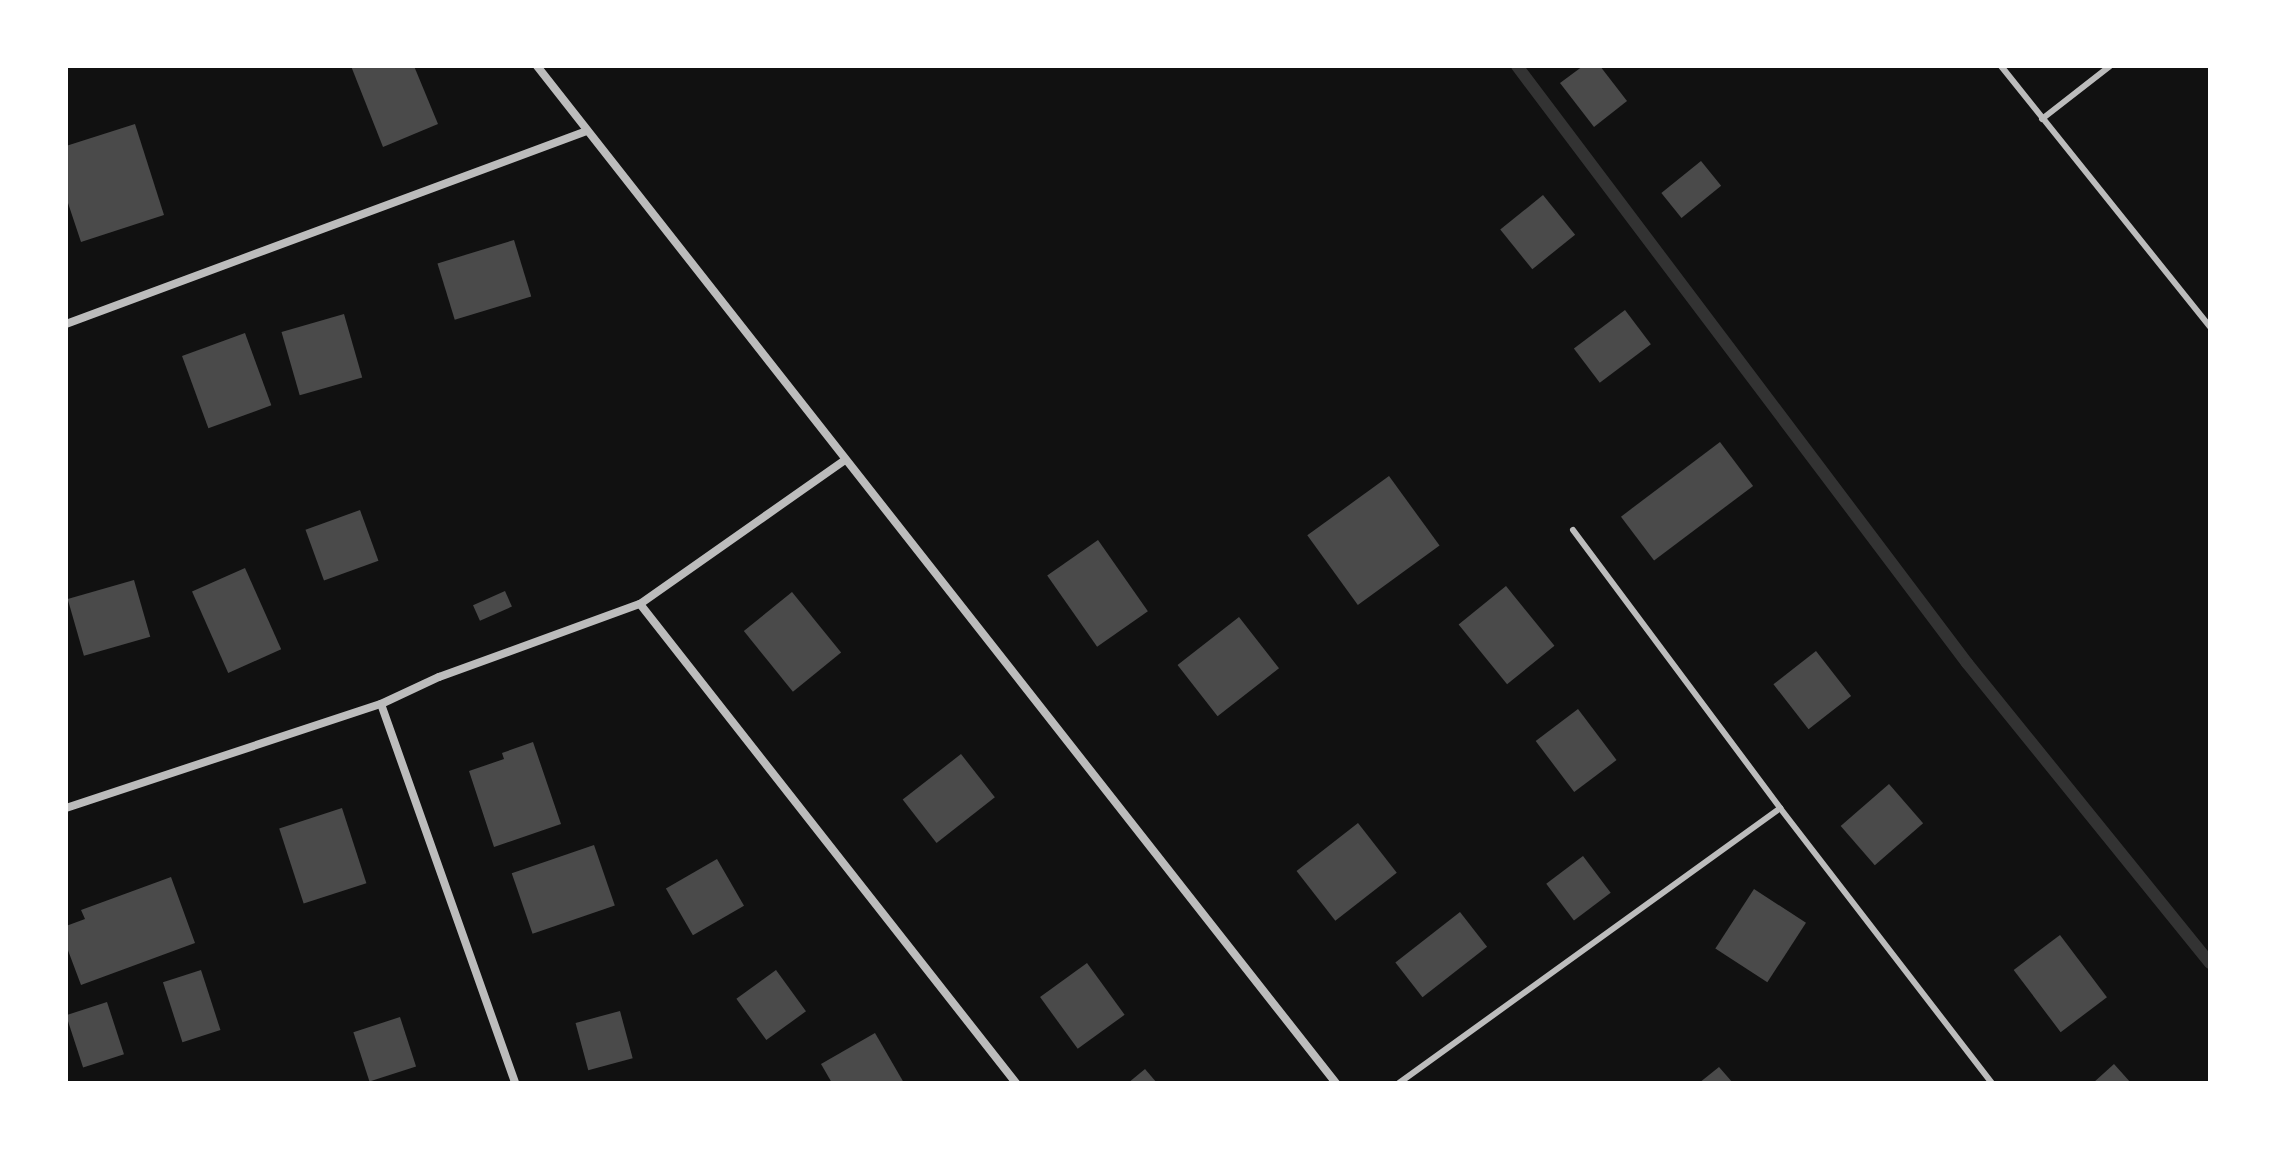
<!DOCTYPE html>
<style>
body{margin:0}
#map{position:relative;width:2276px;height:1149px;overflow:hidden;background:#111;font-family:Barlow,sans-serif}
div>[style]{position:absolute}
[style*='--x']{left:calc(var(--x)*1px);top:calc(var(--y)*1px);width:calc(var(--w)*1px);rotate:calc(var(--a)*1deg)}
.stream>*{height:12px;margin:-6px;padding:0 6px;transform-origin:6px;border-radius:6px;background:#333}
.building>*{inset:0;background:#4a4a4a;transform-origin:0 0}
.service>*{height:6px;margin:-3px;padding:0 3px;transform-origin:3px;border-radius:3px;background:#bcbcbc}
.minor>*{height:8px;margin:-4px;padding:0 4px;transform-origin:4px;border-radius:4px;background:#bcbcbc}
span{translate:-50% -50%;white-space:nowrap;text-align:center;line-height:1.15;-webkit-text-stroke:7px #fff;paint-order:stroke}
.frame{position:absolute;inset:0;border:68px solid #fff;pointer-events:none}
</style>
<div id="map">
<div class="stream">
<i style="--x:1517;--y:66;--w:748;--a:52.99"></i>
<i style="--x:1967;--y:663;--w:386;--a:51"></i>
</div>
<div class="building">
<i style="clip-path:polygon(351px 66px,414px 66px,438px 124px,383px 147px)"></i>
<i style="clip-path:polygon(1583px 66px,1600px 66px,1627px 101px,1594px 127px,1560px 83px)"></i>
<i style="clip-path:polygon(135px 124px,164px 215px,81px 242px,66px 197px,66px 146px)"></i>
<i style="left:1701px;top:161px;width:32px;height:51px;rotate:51deg"></i>
<i style="left:1543px;top:195px;width:51px;height:55px;rotate:51deg"></i>
<i style="left:514px;top:240px;width:59px;height:80px;rotate:73deg"></i>
<i style="left:1625px;top:310px;width:43px;height:64px;rotate:53deg"></i>
<i style="left:344px;top:314px;width:66px;height:65px;rotate:74deg"></i>
<i style="left:245px;top:333px;width:77px;height:67px;rotate:70deg"></i>
<i style="left:1720px;top:442px;width:55px;height:124px;rotate:53deg"></i>
<i style="left:1389px;top:476px;width:86px;height:101px;rotate:54deg"></i>
<i style="left:360px;top:510px;width:54px;height:58px;rotate:70deg"></i>
<i style="left:1098px;top:540px;width:87px;height:62px;rotate:55deg"></i>
<i style="left:245px;top:568px;width:89px;height:58px;rotate:66deg"></i>
<i style="left:134px;top:580px;width:59px;height:69px;rotate:74deg"></i>
<i style="left:1506px;top:586px;width:77px;height:61px;rotate:51deg"></i>
<i style="left:505px;top:591px;width:17px;height:35px;rotate:66deg"></i>
<i style="left:792px;top:592px;width:78px;height:62px;rotate:51deg"></i>
<i style="left:1239px;top:617px;width:65px;height:78px;rotate:52deg"></i>
<i style="left:1816px;top:651px;width:57px;height:54px;rotate:52deg"></i>
<i style="left:1578px;top:709px;width:64px;height:53px;rotate:53deg"></i>
<i style="clip-path:polygon(533px 742px,561px 824px,494px 847px,469px 771px,504px 759px,502px 753px)"></i>
<i style="left:961px;top:754px;width:55px;height:74px;rotate:52deg"></i>
<i style="left:1889px;top:784px;width:52px;height:64px;rotate:49deg"></i>
<i style="left:342px;top:808px;width:79px;height:66px;rotate:72deg"></i>
<i style="left:1358px;top:823px;width:63px;height:78px;rotate:52deg"></i>
<i style="left:594px;top:845px;width:64px;height:87px;rotate:71deg"></i>
<i style="left:1583px;top:856px;width:46px;height:46px;rotate:53deg"></i>
<i style="left:717px;top:859px;width:54px;height:59px;rotate:60deg"></i>
<i style="clip-path:polygon(171px 877px,195px 943px,81px 985px,66px 945px,66px 926px,85px 919px,81px 910px)"></i>
<i style="left:1754px;top:889px;width:62px;height:71px;rotate:33deg"></i>
<i style="left:1460px;top:912px;width:44px;height:82px;rotate:52deg"></i>
<i style="left:2060px;top:935px;width:78px;height:58px;rotate:53deg"></i>
<i style="left:1087px;top:963px;width:64px;height:58px;rotate:54deg"></i>
<i style="left:201px;top:970px;width:63px;height:40px;rotate:72deg"></i>
<i style="left:776px;top:970px;width:51px;height:49px;rotate:54deg"></i>
<i style="left:107px;top:1002px;width:55px;height:43px;rotate:72deg"></i>
<i style="left:620px;top:1011px;width:49px;height:46px;rotate:75deg"></i>
<i style="left:400px;top:1017px;width:52px;height:49px;rotate:72deg"></i>
<i style="clip-path:polygon(875px 1033px,904px 1083px,832px 1083px,821px 1064px)"></i>
<i style="clip-path:polygon(2114px 1064px,2131px 1083px,2093px 1083px)"></i>
<i style="clip-path:polygon(1719px 1067px,1733px 1083px,1699px 1083px)"></i>
<i style="clip-path:polygon(1145px 1069px,1157px 1083px,1128px 1083px)"></i>
</div>
<div class="service">
<i style="--x:2001;--y:66;--w:334;--a:51.3"></i>
<i style="--x:2042;--y:119;--w:86;--a:-37.9"></i>
<i style="--x:1573;--y:530;--w:347;--a:53.3"></i>
<i style="--x:1780;--y:808;--w:347;--a:52.4"></i>
<i style="--x:1399;--y:1083;--w:470;--a:-35.8"></i>
</div>
<div class="minor">
<i style="--x:537;--y:66;--w:1293;--a:51.85"></i>
<i style="--x:66;--y:324;--w:556;--a:-20.33"></i>
<i style="--x:640;--y:604;--w:609;--a:51.87"></i>
<i style="--x:381;--y:704;--w:402;--a:70.5"></i>
<i style="--x:66;--y:808;--w:332;--a:-18.3"></i>
<i style="--x:381;--y:704;--w:64;--a:-25"></i>
<i style="--x:439;--y:677;--w:214;--a:-20"></i>
<i style="--x:640;--y:604;--w:251;--a:-35.1"></i>
</div>
<div class="frame"></div>
</div>
